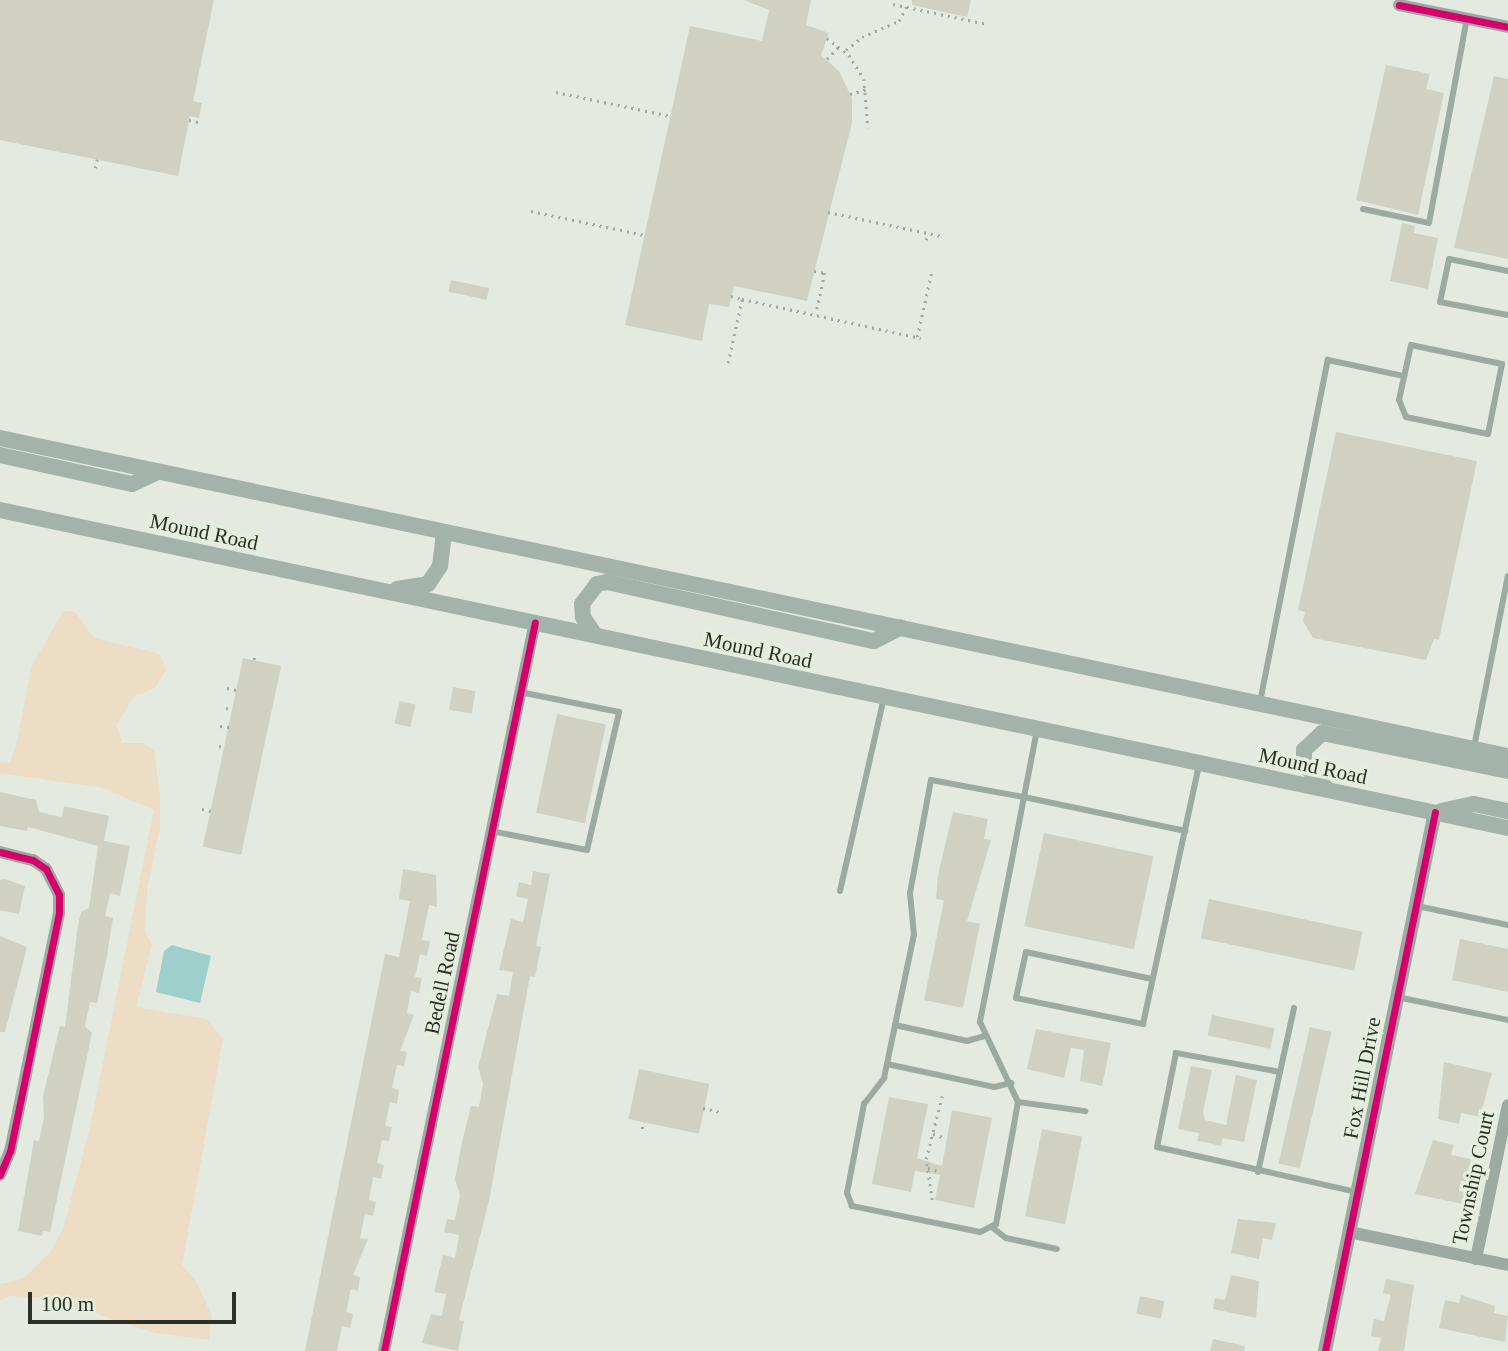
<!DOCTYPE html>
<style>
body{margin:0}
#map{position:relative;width:1508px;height:1351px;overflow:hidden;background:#e4eae0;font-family:"Times New Roman",serif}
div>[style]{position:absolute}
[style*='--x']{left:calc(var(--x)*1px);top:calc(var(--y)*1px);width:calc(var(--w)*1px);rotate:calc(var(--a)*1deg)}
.green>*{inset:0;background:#ecddc4}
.water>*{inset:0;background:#9fcfcb}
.building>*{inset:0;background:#d0d1c3;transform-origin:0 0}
.path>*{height:2.5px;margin-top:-1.25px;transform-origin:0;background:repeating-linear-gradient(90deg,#9fa9a2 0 2px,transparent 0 7px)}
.service>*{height:6px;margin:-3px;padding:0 3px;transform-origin:3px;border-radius:3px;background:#9caaa2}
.minor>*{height:12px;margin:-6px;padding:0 6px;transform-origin:6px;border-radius:6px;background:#9caaa2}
.tertiary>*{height:14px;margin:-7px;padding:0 7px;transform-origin:7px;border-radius:7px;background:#9caaa2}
.secondary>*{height:16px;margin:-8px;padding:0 8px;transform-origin:8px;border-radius:8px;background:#a4b3a9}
.cycleway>*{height:7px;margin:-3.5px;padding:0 3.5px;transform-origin:3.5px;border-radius:3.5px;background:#d6006c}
span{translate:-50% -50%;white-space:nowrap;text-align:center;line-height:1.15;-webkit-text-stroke:7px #e3eedc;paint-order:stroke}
.street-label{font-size:21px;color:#2b2f28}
.scale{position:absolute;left:28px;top:1292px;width:208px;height:32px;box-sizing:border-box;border:4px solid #2b2f28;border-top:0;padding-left:9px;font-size:21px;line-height:24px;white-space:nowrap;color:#2b2f28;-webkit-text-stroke:5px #e3eedc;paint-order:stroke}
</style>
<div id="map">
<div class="green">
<i style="clip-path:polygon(63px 611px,75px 612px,94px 638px,160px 654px,166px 670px,155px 688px,134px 697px,116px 725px,123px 743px,143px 743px,154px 750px,160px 796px,160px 828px,147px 891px,145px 933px,152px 944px,136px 1007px,207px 1019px,223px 1039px,182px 1265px,196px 1281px,212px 1316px,209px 1340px,155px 1333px,47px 1298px,9px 1296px,0 1301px,0 1284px,23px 1279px,51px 1251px,63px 1229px,90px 1128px,154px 810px,103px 788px,0 773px,0 762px,10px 763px,18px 738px,31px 668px)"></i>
</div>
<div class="water">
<i style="clip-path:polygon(172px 945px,211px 956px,200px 1003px,156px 992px,164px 951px)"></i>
</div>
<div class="building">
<i style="clip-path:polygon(0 0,214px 0,193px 101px,202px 103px,199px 118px,190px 116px,178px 176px,0 140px)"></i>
<i style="clip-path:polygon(744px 0,811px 0,806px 25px,829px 33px,821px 55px,839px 71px,852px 98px,852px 123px,807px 301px,734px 286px,729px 307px,709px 304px,702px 341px,625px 325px,690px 26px,762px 41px,769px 10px)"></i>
<i style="clip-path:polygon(912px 0,971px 0,967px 17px,912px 5px)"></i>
<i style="clip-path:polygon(1386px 65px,1430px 74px,1426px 89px,1444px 93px,1418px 215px,1356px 200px)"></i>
<i style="clip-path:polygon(1494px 76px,1508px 79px,1508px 259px,1454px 248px)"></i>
<i style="clip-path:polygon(1402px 223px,1415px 226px,1414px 233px,1438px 238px,1428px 289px,1390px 281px)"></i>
<i style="left:451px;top:280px;width:39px;height:12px;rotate:12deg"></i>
<i style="clip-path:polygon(1336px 432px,1477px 461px,1439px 640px,1434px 639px,1426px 660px,1313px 638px,1303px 621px,1305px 612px,1298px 610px)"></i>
<i style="left:243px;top:658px;width:39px;height:193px;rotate:12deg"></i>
<i style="left:453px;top:687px;width:23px;height:23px;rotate:10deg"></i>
<i style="left:400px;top:701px;width:16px;height:23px;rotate:14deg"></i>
<i style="left:557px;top:714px;width:50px;height:101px;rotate:12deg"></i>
<i style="clip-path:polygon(0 792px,36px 800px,39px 812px,62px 817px,64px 806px,109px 816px,104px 841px,130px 846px,120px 896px,110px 893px,105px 916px,113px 918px,106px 961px,97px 1003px,90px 1002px,85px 1026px,92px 1033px,50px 1232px,43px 1231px,42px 1236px,18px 1231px,34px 1140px,39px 1141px,44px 1117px,43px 1096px,60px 1026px,65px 1027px,78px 925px,81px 912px,89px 908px,98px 846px,28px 827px,27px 831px,0 826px)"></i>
<i style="clip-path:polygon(953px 812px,988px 819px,984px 839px,991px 840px,967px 921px,980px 924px,963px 1008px,924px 1000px,944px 900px,936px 899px,938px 875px)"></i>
<i style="left:1044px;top:833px;width:112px;height:95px;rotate:12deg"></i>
<i style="clip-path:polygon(403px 869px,436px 875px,437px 907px,429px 905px,422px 940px,430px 941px,427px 956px,420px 954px,415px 977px,422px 978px,419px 993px,411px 991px,407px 1013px,414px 1015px,400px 1051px,407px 1052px,404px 1066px,397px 1065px,392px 1088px,399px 1090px,397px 1104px,390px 1102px,385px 1126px,392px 1127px,389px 1141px,382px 1140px,377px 1163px,384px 1165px,381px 1179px,373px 1177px,369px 1200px,376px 1202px,373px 1216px,365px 1214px,360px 1238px,368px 1239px,353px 1275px,360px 1277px,358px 1291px,351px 1289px,346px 1312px,353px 1314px,350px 1328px,342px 1326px,337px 1351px,305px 1351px,385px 954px,399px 957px,410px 901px,399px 899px)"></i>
<i style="clip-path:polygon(533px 871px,550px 874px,536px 946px,541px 947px,535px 977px,530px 976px,489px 1201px,459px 1320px,464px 1321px,458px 1351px,422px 1343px,431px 1314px,442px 1316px,446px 1294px,434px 1292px,443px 1255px,455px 1258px,459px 1235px,444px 1232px,447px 1219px,455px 1220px,460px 1195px,455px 1179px,462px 1142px,471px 1106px,479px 1107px,483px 1084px,478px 1067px,497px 994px,509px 996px,513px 972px,499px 970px,511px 919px,523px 922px,528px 899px,516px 896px,519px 882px,531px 885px)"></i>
<i style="clip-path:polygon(5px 879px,25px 886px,19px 914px,0 910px,0 880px)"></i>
<i style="left:1209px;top:899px;width:157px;height:40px;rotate:12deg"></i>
<i style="clip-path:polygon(0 936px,27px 947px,5px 1032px,0 1032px)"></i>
<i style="clip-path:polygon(1460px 939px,1508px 949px,1508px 992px,1452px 980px)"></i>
<i style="left:1212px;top:1015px;width:64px;height:21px;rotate:12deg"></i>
<i style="left:1310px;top:1027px;width:22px;height:140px;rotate:13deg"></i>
<i style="clip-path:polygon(1036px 1029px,1111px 1043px,1102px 1086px,1080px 1081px,1084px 1050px,1071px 1048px,1064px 1078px,1027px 1069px)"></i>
<i style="clip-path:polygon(1444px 1062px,1492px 1073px,1480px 1117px,1461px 1113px,1459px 1124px,1438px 1119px)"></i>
<i style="clip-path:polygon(1191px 1066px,1212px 1070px,1203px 1112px,1205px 1120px,1226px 1125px,1236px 1075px,1257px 1080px,1244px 1142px,1223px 1138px,1221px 1146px,1209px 1143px,1197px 1141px,1199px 1133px,1178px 1129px)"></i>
<i style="left:639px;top:1069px;width:72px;height:51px;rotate:12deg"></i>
<i style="clip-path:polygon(889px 1097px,928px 1104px,917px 1158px,942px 1166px,952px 1110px,992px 1118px,974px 1208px,935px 1200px,940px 1175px,915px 1171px,911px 1192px,872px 1184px)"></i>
<i style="left:1042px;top:1129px;width:41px;height:89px;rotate:11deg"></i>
<i style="clip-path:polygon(1433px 1140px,1454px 1145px,1451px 1155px,1471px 1159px,1463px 1204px,1415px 1194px)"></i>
<i style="clip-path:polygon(1238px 1219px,1276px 1223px,1272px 1240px,1263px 1238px,1259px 1259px,1231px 1253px)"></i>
<i style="clip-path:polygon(1231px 1275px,1259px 1281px,1256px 1318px,1213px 1309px,1215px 1298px,1225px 1300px)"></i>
<i style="clip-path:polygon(1386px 1279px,1414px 1285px,1404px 1351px,1378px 1351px,1381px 1338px,1371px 1336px,1374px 1319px,1384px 1321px,1391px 1295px,1383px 1293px)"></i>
<i style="clip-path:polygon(1461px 1295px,1495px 1306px,1494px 1313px,1508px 1316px,1505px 1342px,1439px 1328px,1445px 1300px,1459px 1303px)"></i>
<i style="left:1140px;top:1296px;width:25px;height:18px;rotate:12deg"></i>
<i style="clip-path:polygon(1213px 1339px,1245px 1346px,1244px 1351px,1210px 1351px)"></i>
</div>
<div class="path">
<i style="--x:893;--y:4;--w:96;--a:12"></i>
<i style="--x:827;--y:38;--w:28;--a:38"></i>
<i style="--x:849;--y:55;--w:28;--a:58"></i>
<i style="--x:864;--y:79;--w:49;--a:85.3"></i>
<i style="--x:846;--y:50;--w:21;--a:-39"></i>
<i style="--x:862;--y:37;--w:40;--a:-23.4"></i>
<i style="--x:899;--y:21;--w:16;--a:-63"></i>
<i style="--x:827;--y:59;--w:18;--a:-47"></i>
<i style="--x:556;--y:92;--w:117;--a:11.8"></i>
<i style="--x:850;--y:94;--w:18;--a:-16"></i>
<i style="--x:189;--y:120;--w:14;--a:12"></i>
<i style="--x:95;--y:168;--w:9;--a:-77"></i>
<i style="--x:531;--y:211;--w:116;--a:11.9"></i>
<i style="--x:828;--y:212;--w:116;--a:11.9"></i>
<i style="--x:926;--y:240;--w:7;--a:-74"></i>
<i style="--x:814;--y:271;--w:11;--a:10"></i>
<i style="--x:825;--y:273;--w:42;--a:102.4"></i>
<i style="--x:731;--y:296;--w:11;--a:15"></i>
<i style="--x:917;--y:337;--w:69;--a:-77.4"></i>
<i style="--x:728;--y:363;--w:66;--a:-77.7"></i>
<i style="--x:742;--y:299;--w:183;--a:12.3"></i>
<i style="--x:254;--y:660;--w:3;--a:-90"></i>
<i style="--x:227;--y:688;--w:10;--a:11"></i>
<i style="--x:226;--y:708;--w:5;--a:11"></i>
<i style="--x:220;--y:726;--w:9;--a:6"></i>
<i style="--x:219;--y:746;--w:6;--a:9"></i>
<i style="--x:202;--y:809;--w:9;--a:13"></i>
<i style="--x:703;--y:1108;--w:18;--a:13"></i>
<i style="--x:642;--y:1129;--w:7;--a:-82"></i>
<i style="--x:933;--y:1134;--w:13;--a:18"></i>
<i style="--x:928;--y:1168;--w:10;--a:17"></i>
<i style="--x:932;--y:1200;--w:41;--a:-98.3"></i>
<i style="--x:926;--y:1159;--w:65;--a:-75.7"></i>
</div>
<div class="service">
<i style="--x:1363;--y:209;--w:67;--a:12"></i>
<i style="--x:1429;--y:223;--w:208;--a:-79.5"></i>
<i style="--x:1508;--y:271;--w:60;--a:-168.5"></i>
<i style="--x:1449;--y:259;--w:44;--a:101.8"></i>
<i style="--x:1440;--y:302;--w:69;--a:10.8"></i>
<i style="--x:1411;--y:345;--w:93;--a:11.8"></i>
<i style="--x:1502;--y:364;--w:71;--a:101.3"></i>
<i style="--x:1488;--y:434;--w:84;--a:-168.3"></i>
<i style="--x:1406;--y:417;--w:18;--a:-112"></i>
<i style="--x:1399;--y:400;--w:56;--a:-77.7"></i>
<i style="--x:1260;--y:702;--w:349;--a:-78.8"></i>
<i style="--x:1328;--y:360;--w:78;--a:11.9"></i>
<i style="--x:1037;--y:730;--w:68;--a:101"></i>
<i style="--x:1024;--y:797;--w:79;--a:100.9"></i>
<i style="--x:1009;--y:875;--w:150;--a:101.2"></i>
<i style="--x:980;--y:1022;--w:89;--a:64.6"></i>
<i style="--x:1018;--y:1102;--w:124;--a:100.2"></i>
<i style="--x:996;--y:1224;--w:18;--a:153"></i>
<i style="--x:980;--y:1232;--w:131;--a:-168.5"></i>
<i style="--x:852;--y:1206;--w:14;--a:-111"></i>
<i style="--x:847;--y:1193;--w:91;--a:-79.2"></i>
<i style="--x:864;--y:1104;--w:33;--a:-52"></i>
<i style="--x:884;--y:1078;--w:146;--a:-78.2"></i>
<i style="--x:914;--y:935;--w:42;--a:-95.4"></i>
<i style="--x:910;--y:893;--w:115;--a:-79.5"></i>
<i style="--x:931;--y:780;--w:95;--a:10.4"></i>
<i style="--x:1024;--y:797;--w:165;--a:11.9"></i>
<i style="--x:1474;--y:747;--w:174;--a:-78.8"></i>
<i style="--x:491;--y:831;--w:98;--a:11.2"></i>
<i style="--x:587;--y:850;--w:142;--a:-76.9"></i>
<i style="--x:619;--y:712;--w:101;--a:-168.6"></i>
<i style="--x:840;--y:891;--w:198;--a:-77.2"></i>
<i style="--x:1417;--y:906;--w:93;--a:11.8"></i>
<i style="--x:1152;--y:979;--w:129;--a:-167.9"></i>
<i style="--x:1026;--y:952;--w:47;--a:102.3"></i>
<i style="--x:1016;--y:998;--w:130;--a:11.6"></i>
<i style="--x:1143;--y:1024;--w:266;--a:-77.8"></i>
<i style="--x:1397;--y:997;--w:113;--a:11.7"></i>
<i style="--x:895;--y:1025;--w:74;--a:12.5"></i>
<i style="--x:967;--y:1041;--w:18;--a:-16"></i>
<i style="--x:887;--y:1064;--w:109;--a:12.1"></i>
<i style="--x:994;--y:1087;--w:18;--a:-13"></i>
<i style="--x:1280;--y:1072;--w:106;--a:-169.6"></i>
<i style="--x:1176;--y:1053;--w:96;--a:101.4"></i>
<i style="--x:1157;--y:1147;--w:205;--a:12.7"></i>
<i style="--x:1018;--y:1102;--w:68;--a:7.7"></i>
<i style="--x:1258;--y:1172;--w:168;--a:-77.6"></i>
<i style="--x:993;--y:1228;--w:16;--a:38"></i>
<i style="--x:1006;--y:1238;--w:52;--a:12.2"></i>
</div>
<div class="minor">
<i style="--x:1399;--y:5;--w:111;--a:11.4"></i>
<i style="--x:0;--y:852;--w:34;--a:14"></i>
<i style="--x:33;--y:860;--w:16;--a:35"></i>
<i style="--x:46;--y:869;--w:29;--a:63"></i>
<i style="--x:59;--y:895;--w:18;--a:90"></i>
<i style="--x:59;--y:913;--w:243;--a:101.6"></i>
<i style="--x:10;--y:1151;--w:26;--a:113"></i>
<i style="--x:1349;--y:1232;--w:162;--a:11.7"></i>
<i style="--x:1476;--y:1259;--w:157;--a:-78.3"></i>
<i style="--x:384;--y:1351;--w:744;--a:-78.3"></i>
</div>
<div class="tertiary">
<i style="--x:1325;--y:1351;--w:550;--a:-78.47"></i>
</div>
<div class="secondary">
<i style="--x:0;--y:438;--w:1541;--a:11.91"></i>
<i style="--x:0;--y:455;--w:135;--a:12.4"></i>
<i style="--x:132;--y:484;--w:29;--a:-25"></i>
<i style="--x:0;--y:510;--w:1541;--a:11.91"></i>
<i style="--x:397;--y:589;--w:31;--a:-9"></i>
<i style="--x:428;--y:584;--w:22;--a:-56"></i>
<i style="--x:440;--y:566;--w:34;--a:-83"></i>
<i style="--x:595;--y:635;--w:22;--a:-124"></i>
<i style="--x:583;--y:617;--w:13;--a:-94"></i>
<i style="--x:582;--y:604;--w:25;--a:-53"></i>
<i style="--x:597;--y:584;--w:10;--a:-11"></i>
<i style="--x:607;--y:582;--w:273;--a:12.5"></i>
<i style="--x:874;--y:641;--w:30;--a:-27"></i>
<i style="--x:1327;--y:789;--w:34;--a:-133"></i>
<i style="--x:1304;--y:764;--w:14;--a:-90"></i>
<i style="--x:1304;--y:750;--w:25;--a:-43"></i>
<i style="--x:1322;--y:733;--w:190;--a:11.5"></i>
<i style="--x:1441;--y:811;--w:34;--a:-12"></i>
<i style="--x:1474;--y:804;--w:35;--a:12"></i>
</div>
<div class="cycleway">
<i style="--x:1399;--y:5;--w:111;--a:11.4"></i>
<i style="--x:0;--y:852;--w:34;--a:14"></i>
<i style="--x:33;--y:860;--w:16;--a:35"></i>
<i style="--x:46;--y:869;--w:29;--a:63"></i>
<i style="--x:59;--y:895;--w:18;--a:90"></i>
<i style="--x:59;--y:913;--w:243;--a:101.6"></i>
<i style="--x:10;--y:1151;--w:26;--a:113"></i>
<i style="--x:384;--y:1351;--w:744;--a:-78.3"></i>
<i style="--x:1325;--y:1351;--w:550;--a:-78.47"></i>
</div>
<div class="street-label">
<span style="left:204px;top:532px;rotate:12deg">Mound Road</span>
<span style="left:758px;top:650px;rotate:12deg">Mound Road</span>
<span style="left:1313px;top:766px;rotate:12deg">Mound Road</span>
<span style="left:442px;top:983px;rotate:-78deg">Bedell Road</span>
<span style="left:1362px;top:1078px;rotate:-79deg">Fox Hill Drive</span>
<span style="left:1473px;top:1178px;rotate:-78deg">Township Court</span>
</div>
<div class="scale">100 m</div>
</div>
